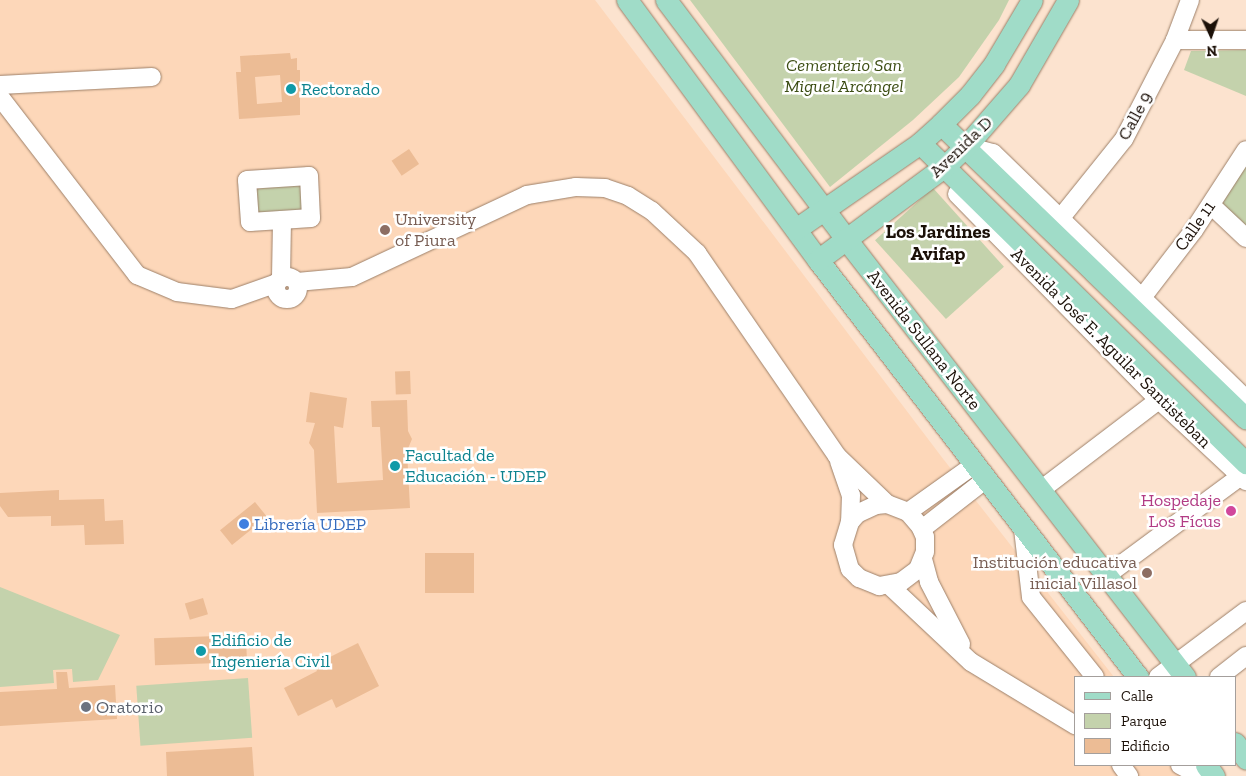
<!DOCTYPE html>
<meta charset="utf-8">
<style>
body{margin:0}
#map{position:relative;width:1246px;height:776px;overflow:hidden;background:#fce3cf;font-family:"Zilla Slab",serif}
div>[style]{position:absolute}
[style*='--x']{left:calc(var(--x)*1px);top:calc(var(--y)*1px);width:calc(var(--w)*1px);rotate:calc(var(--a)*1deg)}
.built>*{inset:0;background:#fdd7b9}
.green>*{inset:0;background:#c4d2ac;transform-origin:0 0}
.building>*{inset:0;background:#ecbc95;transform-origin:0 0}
.roads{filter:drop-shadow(0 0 1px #9d8069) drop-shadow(0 0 1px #9d8069)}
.minor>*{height:18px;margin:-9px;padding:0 9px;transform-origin:9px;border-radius:9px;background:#fff}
.minor>.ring{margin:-9px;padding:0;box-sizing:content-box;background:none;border:18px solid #fff;border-radius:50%}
.major>*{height:21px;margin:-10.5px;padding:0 10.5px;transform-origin:10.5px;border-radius:10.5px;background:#a0dcc8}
.dots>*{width:14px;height:14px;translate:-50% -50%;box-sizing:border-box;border:2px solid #fff;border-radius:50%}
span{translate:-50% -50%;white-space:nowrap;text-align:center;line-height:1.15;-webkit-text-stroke:5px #fff;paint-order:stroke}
.park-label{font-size:18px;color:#3c4d13;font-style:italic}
.culture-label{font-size:18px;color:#0d838f}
.left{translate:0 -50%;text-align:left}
.street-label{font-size:18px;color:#1b1008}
.education-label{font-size:18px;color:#785e54}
.right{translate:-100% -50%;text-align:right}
.hotel-label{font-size:18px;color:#b23c85}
.shop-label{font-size:18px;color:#366cbe}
.worship-label{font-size:18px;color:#5b616d}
.neighbourhood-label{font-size:19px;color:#1b1008;font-weight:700}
.legend{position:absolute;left:1074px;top:676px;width:162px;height:90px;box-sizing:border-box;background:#fff;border:1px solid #a49f9c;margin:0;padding:6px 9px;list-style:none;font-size:15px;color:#1b1008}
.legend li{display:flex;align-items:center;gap:10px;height:25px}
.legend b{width:25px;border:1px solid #a49f9c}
.north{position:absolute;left:1186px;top:10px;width:50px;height:50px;-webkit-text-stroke:4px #fff;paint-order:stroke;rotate:177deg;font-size:14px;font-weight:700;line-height:20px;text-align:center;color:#1b1008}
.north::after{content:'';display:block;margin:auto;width:18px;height:22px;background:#1b1008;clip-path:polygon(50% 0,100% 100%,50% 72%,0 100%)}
</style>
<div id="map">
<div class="built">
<i style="clip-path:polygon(0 0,595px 0,944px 460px,1114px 677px,1075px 677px,1075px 765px,1183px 765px,1192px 776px,0 776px)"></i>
</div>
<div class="green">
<i style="clip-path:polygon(690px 0,1009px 0,999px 20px,959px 77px,913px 120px,830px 187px)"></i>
<i style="clip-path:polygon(1246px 50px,1246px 96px,1184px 70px,1191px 51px)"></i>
<i style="clip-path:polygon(1246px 163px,1246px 227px,1222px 204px)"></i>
<i style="clip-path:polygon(298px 183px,304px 187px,303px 210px,255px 214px,255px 189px)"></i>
<i style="left:933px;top:188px;width:106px;height:78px;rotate:48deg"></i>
<i style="clip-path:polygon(0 587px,120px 635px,98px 680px,73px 682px,72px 669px,53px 670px,54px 683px,0 687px)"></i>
<i style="left:248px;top:678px;width:60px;height:112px;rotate:86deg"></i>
</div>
<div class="building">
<i style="clip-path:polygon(evenodd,290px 53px,291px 59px,297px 58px,297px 70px,300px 70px,300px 115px,239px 119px,236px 72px,241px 72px,240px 56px,290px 53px,280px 75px,282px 102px,257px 104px,255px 77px,280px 75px)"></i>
<i style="left:409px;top:149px;width:18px;height:21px;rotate:56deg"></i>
<i style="left:410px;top:371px;width:23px;height:15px;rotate:88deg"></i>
<i style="clip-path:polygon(310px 392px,347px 398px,343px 428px,334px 426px,337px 483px,383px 480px,380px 427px,372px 427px,371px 401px,407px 400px,408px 431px,412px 439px,407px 451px,410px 508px,317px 513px,314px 450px,309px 443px,315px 423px,306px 422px)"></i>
<i style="clip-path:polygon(59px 490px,59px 500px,104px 499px,105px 521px,123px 520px,124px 544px,85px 545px,84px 525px,51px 526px,51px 516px,8px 517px,0 506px,0 493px)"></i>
<i style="left:255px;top:502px;width:19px;height:45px;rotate:51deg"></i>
<i style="left:425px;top:553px;width:49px;height:40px"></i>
<i style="left:203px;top:598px;width:17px;height:19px;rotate:73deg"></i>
<i style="left:246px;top:635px;width:27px;height:92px;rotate:88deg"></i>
<i style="clip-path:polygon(358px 643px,379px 686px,336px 708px,332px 699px,298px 716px,284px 688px,317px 671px,314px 665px)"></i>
<i style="clip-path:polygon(56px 672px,67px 672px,69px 688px,115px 685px,117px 719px,0 726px,0 692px,57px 689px)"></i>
<i style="clip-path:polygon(252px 747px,254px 776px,167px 776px,166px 752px)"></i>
</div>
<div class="roads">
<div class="minor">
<i style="--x:1175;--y:40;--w:71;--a:0"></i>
<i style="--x:0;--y:85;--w:152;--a:-3"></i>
<i style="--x:0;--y:97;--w:225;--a:52.4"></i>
<i style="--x:137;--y:275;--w:43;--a:23"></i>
<i style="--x:177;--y:292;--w:55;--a:7.3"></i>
<i style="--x:232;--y:299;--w:48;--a:-19.6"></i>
<i style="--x:966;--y:146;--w:28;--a:15"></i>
<i style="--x:993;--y:153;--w:353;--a:44.2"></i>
<i style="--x:309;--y:176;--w:42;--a:87.3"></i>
<i style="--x:311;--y:218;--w:61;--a:176.2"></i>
<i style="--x:250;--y:222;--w:42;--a:-94.1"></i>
<i style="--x:247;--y:180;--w:62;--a:-3.7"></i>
<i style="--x:957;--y:194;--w:289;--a:45.6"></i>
<i style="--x:1159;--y:400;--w:119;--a:43"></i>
<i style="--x:1211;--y:205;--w:48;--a:43.3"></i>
<i style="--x:1059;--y:220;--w:104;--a:-51.3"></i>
<i style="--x:1124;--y:139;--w:111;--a:-62.7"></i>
<i style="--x:1175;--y:40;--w:43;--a:-69.4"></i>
<i class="ring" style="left:276px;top:277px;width:4px;height:4px"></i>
<i style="--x:281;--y:278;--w:58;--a:-89"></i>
<i style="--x:297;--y:282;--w:55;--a:-5.2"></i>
<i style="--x:352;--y:277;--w:193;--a:-25.1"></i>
<i style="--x:527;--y:195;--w:50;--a:-9.3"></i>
<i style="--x:576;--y:187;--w:29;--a:2"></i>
<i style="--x:605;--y:188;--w:24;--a:19"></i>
<i style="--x:628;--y:196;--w:28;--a:32"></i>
<i style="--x:652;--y:211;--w:62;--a:43"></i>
<i style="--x:697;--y:253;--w:247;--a:55.4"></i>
<i style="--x:837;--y:456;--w:69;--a:43.8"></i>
<i style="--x:1141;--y:299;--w:87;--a:-52.5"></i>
<i style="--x:1194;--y:230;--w:95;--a:-57"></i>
<i style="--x:839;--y:461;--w:36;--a:71"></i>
<i style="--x:851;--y:495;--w:27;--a:92"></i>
<i style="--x:850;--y:522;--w:24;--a:107"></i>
<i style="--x:843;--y:545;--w:25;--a:74"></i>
<i style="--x:850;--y:569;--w:13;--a:45"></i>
<i style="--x:859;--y:578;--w:22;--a:22"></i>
<i style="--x:879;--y:586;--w:22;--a:-10"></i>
<i style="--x:901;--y:582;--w:21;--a:-37"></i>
<i style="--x:918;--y:569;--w:18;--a:-68"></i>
<i style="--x:925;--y:552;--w:15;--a:-90"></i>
<i style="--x:925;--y:537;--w:12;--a:-114"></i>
<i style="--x:920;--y:526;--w:18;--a:-131"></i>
<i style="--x:908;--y:512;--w:22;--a:-159"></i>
<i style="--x:887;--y:504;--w:11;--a:175"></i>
<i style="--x:876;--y:505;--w:21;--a:155"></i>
<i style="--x:857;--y:514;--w:11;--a:131"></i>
<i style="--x:1042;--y:489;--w:147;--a:-37.3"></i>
<i style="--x:908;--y:512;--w:81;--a:-35.5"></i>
<i style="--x:922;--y:529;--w:80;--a:-37.9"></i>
<i style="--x:1023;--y:529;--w:68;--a:83.3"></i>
<i style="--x:1031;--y:597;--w:102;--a:51.3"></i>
<i style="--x:923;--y:559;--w:24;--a:75"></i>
<i style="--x:929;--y:582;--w:70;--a:62.7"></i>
<i style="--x:1107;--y:575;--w:167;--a:-36.5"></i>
<i style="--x:890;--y:586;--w:111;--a:43.2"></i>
<i style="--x:971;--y:662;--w:122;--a:31.2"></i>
<i style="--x:1158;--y:677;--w:110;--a:-36.9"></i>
<i style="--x:1219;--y:677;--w:34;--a:-38"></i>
<i style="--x:1121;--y:765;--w:14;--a:54"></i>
<i style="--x:1180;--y:765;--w:24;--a:28"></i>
</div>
<div class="major">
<i style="--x:627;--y:0;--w:323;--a:53.7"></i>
<i style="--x:818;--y:260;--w:526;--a:52.5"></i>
<i style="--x:666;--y:0;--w:299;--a:53"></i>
<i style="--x:846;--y:239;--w:554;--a:52.26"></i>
<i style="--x:941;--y:124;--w:424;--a:44"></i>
<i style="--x:920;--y:143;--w:457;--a:44.5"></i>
<i style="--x:796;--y:229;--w:151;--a:-34.7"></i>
<i style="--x:920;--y:143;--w:28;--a:-42"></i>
<i style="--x:941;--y:124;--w:41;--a:-45"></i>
<i style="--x:970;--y:95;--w:39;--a:-52"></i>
<i style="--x:994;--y:64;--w:74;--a:-59.3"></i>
<i style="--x:818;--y:260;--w:158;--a:-36.5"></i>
<i style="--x:945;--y:166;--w:29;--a:-44"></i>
<i style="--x:966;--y:146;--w:81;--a:-49"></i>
<i style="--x:1019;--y:85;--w:98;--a:-60"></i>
<i style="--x:1235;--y:743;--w:19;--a:55"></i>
<i style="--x:1206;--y:765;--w:14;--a:54"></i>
</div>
</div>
<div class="dots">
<i style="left:291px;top:89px;background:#0f9aa8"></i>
<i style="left:385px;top:230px;background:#8d6e63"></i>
<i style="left:395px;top:466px;background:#0f9aa8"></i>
<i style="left:1231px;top:511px;background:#d1479c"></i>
<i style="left:244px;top:524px;background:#3f7fe0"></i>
<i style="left:1147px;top:573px;background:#8d6e63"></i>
<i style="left:201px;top:651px;background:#0f9aa8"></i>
<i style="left:86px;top:707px;background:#6b7280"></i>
</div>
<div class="park-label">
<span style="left:844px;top:76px">Cementerio San<br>Miguel Arcángel</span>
</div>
<div class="culture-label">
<span class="left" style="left:301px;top:89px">Rectorado</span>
<span class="left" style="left:405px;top:466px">Facultad de<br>Educación - UDEP</span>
<span class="left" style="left:211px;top:651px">Edificio de<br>Ingeniería Civil</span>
</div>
<div class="street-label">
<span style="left:1135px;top:116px;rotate:-61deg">Calle 9</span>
<span style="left:961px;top:147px;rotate:-44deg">Avenida D</span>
<span style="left:1195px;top:226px;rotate:-55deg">Calle 11</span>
<span style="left:924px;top:340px;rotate:52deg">Avenida Sullana Norte</span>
<span style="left:1111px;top:348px;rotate:45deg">Avenida José E. Aguilar Santisteban</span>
</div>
<div class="education-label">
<span class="left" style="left:395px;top:230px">University<br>of Piura</span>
<span class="right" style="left:1137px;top:573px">Institución educativa<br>inicial Villasol</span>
</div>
<div class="hotel-label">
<span class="right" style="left:1221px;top:511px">Hospedaje<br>Los Fícus</span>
</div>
<div class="shop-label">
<span class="left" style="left:254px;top:524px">Librería UDEP</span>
</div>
<div class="worship-label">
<span class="left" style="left:96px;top:707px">Oratorio</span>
</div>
<div class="neighbourhood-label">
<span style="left:938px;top:243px">Los Jardines<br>Avifap</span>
</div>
<ul class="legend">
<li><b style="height:6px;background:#a0dcc8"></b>Calle</li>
<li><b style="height:14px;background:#c4d2ac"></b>Parque</li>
<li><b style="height:14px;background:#ecbc95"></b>Edificio</li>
</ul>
<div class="north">N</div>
</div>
